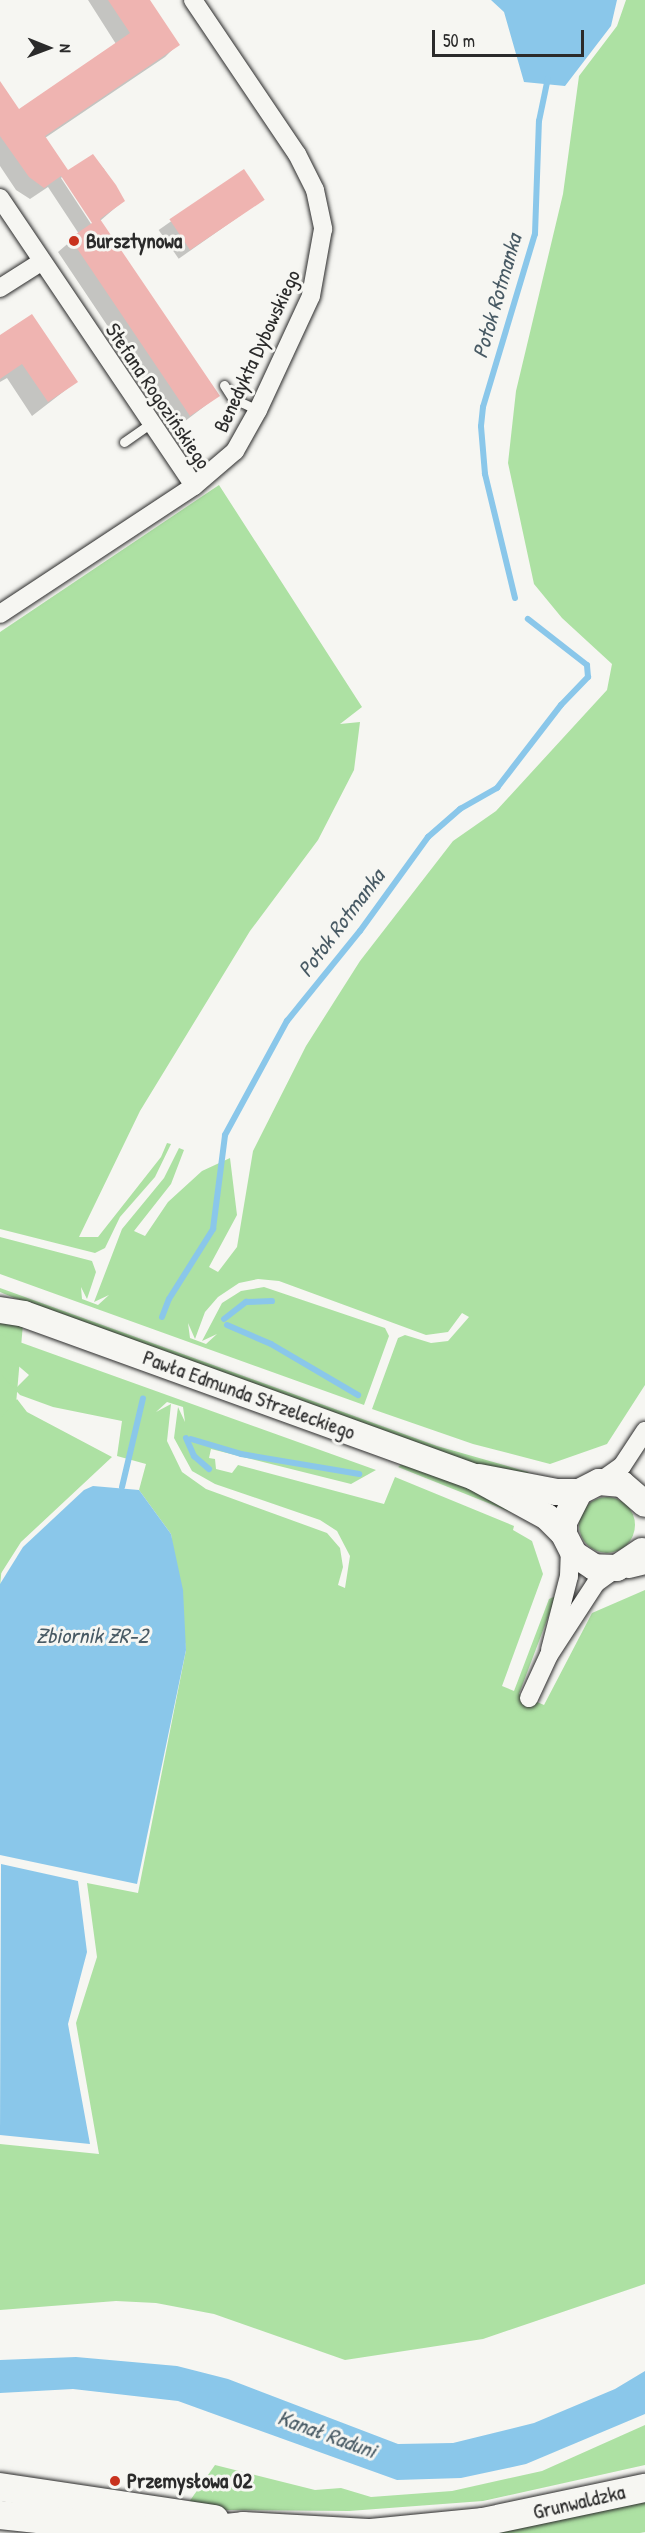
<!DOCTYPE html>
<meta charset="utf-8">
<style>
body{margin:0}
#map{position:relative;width:645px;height:2533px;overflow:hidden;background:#f6f6f2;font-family:"Patrick Hand",sans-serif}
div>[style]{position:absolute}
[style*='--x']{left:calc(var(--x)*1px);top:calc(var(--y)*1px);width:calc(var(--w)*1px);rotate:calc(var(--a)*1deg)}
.green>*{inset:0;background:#ade1a3;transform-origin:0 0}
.round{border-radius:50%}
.water>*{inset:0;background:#8ac7ea}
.shadow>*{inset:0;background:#0003;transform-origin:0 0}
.stream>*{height:6px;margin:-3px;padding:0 3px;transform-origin:3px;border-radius:3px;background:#8ac7ea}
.building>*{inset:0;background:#efb4b1;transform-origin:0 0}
.roads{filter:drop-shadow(0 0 2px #2b2b2b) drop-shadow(0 0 2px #2b2b2b)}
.service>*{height:9px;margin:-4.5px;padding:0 4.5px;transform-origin:4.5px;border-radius:4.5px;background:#f6f6f2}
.minor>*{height:18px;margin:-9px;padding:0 9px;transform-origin:9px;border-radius:9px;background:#f6f6f2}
.secondary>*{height:26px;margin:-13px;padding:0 13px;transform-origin:13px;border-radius:13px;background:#f6f6f2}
.primary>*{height:28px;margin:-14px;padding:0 14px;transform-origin:14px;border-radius:14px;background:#f6f6f2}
.dots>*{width:16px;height:16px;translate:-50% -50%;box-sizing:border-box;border:3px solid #f6f6f2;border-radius:50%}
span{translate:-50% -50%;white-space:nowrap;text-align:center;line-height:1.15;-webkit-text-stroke:6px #f6f6f2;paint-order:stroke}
.poi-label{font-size:21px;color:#2b2b2b;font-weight:700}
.left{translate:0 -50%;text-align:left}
.street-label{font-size:21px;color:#2b2b2b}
.water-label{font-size:22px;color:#485a64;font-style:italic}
.north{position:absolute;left:18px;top:18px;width:60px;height:60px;-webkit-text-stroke:4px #f6f6f2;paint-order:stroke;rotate:91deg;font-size:16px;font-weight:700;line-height:24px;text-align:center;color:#2b2b2b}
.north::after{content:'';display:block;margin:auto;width:21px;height:27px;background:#2b2b2b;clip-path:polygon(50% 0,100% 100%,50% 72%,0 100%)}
.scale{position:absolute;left:432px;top:30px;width:152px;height:27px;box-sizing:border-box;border:3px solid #2b2b2b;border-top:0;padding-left:8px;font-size:18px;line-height:21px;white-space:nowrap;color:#2b2b2b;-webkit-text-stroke:4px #f6f6f2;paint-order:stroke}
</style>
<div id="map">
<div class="green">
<i style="clip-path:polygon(626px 0,645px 0,645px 1385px,607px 1444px,550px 1464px,473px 1444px,372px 1409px,398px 1338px,405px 1335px,431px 1343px,448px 1341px,469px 1317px,462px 1313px,448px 1332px,426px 1335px,279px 1281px,258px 1279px,239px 1283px,218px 1297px,205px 1312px,195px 1339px,188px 1323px,190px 1338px,206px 1344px,217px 1334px,202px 1341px,222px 1303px,241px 1291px,264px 1287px,385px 1328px,389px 1336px,364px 1405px,0 1274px,0 1237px,92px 1261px,96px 1272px,87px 1299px,81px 1287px,82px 1299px,98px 1305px,109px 1295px,94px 1302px,122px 1229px,164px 1178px,179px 1148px,184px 1150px,171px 1184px,134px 1231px,145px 1236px,168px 1202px,202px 1171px,230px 1158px,237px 1215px,209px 1267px,218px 1272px,237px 1247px,253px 1151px,306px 1046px,360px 961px,453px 841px,496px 811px,607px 690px,612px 664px,562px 618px,534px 584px,508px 463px,516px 391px,563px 194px,579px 76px,617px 26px)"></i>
<i style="clip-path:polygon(219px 485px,362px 707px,340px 724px,360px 722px,354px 770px,318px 840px,250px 931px,140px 1111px,79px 1237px,98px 1237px,161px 1157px,167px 1143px,171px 1144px,155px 1177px,120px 1217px,105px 1248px,95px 1253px,0 1229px,0 632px)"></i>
<i style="clip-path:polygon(0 1288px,437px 1446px,528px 1472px,532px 1477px,472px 1464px,29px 1304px,0 1292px)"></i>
<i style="left:0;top:1323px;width:23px;height:404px;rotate:5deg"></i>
<i style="clip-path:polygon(evenodd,0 1335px,376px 1470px,351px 1484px,211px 1449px,209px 1458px,215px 1459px,216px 1469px,232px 1473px,238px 1465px,384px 1504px,395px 1477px,514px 1526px,513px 1530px,532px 1541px,543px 1574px,502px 1686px,514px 1691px,549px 1599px,556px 1596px,519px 1694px,544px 1705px,592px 1613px,645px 1590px,645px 2284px,483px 2339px,345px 2360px,214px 2314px,156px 2303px,116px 2301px,0 2310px,0 2144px,99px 2154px,76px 2023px,97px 1957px,87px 1883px,138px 1893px,186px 1650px,171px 1534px,139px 1490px,146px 1464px,117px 1456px,122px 1421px,53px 1407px,20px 1395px,0 1374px,16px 1388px,29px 1375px,15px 1363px,0 1357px,0 1335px,167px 1402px,183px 1407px,185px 1422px,178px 1407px,174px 1438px,192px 1471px,215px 1484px,320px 1520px,337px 1531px,350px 1556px,345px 1588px,338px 1585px,343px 1567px,340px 1548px,327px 1533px,206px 1489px,182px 1472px,167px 1441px,171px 1404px,156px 1412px,167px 1402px)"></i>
<i style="clip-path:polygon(17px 1399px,27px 1412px,112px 1457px,21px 1542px,0 1575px,0 1419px)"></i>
<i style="clip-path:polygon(404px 1463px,462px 1484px,520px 1510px,513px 1513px,398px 1467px)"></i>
<i class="round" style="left:579px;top:1497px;width:56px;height:56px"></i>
<i style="clip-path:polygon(645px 2425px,645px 2465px,483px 2501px,349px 2511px,218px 2510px,189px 2502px,215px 2465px,315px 2490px,341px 2488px,371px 2497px,452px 2491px,542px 2471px)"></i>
<i style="clip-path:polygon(645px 2498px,645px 2532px,640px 2533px,487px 2533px)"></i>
</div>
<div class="water">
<i style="clip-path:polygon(491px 0,617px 0,611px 26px,565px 86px,524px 82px,504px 12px)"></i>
<i style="clip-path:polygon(93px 1486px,139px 1490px,171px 1534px,183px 1590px,186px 1650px,137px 1884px,0 1855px,0 1584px,23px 1547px,84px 1490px)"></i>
<i style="clip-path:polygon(1px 1864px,78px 1881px,87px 1952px,68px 2024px,90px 2144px,0 2135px)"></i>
<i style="clip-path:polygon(76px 2357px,177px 2366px,228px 2379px,398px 2444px,453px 2443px,534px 2423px,615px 2389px,645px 2371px,645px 2414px,526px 2464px,461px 2478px,397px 2480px,178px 2401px,73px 2389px,0 2393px,0 2360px)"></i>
</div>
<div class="shadow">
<i style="clip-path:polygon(evenodd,88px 0,148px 0,178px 44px,165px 57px,45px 138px,68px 172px,93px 156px,104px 169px,123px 201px,100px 221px,218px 396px,176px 428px,58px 252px,79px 234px,48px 187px,30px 199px,16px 190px,0 166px,0 84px,19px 111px,116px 44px,88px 0,63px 176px,98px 228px,95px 230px,61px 178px,63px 176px)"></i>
<i style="left:243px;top:171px;width:35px;height:103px;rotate:55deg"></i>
<i style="clip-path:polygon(0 337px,76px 382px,32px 416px,7px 378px,0 382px)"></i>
</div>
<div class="stream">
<i style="--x:515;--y:598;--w:128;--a:-103.6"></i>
<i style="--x:485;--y:474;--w:48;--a:-94.8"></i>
<i style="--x:481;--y:426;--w:19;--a:-84"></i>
<i style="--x:483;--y:407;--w:181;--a:-73.3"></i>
<i style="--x:535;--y:234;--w:113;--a:-88"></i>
<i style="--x:539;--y:121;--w:44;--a:-78.2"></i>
<i style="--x:162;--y:1317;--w:19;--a:-69"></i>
<i style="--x:169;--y:1299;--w:83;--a:-57.8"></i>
<i style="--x:213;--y:1229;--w:95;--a:-82.7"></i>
<i style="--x:225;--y:1135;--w:130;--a:-61.5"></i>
<i style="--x:287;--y:1021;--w:116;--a:-51"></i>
<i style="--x:360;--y:931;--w:116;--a:-54.1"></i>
<i style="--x:428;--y:837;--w:43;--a:-41.2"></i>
<i style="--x:460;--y:809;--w:43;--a:-29.6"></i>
<i style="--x:497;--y:788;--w:105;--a:-52.4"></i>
<i style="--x:561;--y:705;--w:39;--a:-46"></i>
<i style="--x:588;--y:677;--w:12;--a:-95"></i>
<i style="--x:587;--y:665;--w:75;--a:-142.1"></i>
<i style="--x:224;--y:1319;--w:28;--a:-38"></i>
<i style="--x:246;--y:1302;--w:26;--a:-2"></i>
<i style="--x:227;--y:1325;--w:48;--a:23.4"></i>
<i style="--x:271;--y:1344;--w:101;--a:30.4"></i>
<i style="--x:186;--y:1438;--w:20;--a:66"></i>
<i style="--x:194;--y:1456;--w:20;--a:41"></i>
<i style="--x:191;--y:1439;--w:52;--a:16.7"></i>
<i style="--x:241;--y:1454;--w:120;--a:9.6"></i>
<i style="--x:122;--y:1487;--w:91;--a:-76.7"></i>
</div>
<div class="building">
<i style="clip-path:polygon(108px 0,150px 0,180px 45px,45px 136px,68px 170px,93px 154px,116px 185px,125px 201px,100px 219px,220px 396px,190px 416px,70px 238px,92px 223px,61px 176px,44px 188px,29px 177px,0 136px,0 81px,19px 109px,130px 33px)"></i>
<i style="left:244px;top:169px;width:37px;height:90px;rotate:56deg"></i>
<i style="clip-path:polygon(32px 314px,78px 382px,48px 402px,22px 364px,0 379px,0 335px)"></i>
</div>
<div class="roads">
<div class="service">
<i style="--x:224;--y:385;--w:15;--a:58"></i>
<i style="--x:232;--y:398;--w:29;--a:25"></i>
<i style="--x:124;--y:442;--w:32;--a:-35"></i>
</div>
<div class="minor">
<i style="--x:193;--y:0;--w:186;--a:56"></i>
<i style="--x:297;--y:154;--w:40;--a:63.4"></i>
<i style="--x:315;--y:190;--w:40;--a:78"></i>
<i style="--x:323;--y:229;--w:68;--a:100.2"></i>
<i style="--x:311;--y:296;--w:126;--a:114.9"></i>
<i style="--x:258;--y:410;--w:47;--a:119.3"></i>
<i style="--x:235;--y:451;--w:54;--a:139.5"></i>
<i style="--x:0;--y:198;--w:347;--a:56"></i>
<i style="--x:194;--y:486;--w:232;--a:146.6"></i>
<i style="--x:0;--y:288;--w:49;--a:-32.4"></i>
<i style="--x:599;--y:1482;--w:28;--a:-35"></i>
<i style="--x:622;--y:1466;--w:42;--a:-56.7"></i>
<i style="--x:550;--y:1650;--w:76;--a:-75.6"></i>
<i style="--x:569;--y:1576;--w:28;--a:-88"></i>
<i style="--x:529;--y:1698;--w:47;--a:-65.1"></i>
<i style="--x:549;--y:1655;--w:86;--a:-56.9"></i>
<i style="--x:596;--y:1583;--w:26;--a:-36"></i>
</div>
<div class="secondary">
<i style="--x:0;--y:1310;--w:24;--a:9"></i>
<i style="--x:24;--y:1314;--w:479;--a:19.9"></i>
<i style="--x:474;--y:1477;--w:83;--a:28.7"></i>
<i style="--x:547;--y:1517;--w:24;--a:45"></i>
<i style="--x:479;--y:1477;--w:78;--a:11"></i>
<i style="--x:556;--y:1492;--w:23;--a:0"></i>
<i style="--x:642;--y:1551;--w:30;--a:146"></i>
<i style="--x:617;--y:1568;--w:23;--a:-178"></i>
<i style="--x:594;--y:1567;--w:24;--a:-147"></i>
<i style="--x:574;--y:1554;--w:22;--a:-117"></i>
<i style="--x:564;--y:1534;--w:12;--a:-90"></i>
<i style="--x:564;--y:1522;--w:34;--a:-63"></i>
<i style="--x:579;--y:1492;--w:22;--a:-27"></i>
<i style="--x:599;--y:1482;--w:23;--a:5"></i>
<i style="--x:622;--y:1484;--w:30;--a:41"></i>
</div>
<div class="primary">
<i style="--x:628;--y:1564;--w:17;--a:-13"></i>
<i style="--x:0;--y:2487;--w:217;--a:8.5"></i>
<i style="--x:0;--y:2515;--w:141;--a:6.1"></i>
<i style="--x:140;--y:2530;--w:48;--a:2.4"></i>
<i style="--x:188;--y:2532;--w:55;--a:-6.2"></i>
<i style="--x:243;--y:2526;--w:125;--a:3.2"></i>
<i style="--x:371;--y:2533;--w:113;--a:-5.6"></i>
<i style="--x:483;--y:2522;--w:166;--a:-11.9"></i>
</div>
</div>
<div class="dots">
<i style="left:74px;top:241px;background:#c8321e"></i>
<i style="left:115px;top:2481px;background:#c8321e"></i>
</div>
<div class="poi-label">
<span class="left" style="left:86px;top:241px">Bursztynowa</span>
<span class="left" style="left:127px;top:2481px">Przemysłowa 02</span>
</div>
<div class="street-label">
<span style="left:257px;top:351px;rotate:-65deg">Benedykta Dybowskiego</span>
<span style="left:158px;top:396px;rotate:56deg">Stefana Rogozińskiego</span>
<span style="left:249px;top:1395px;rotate:20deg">Pawła Edmunda Strzeleckiego</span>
<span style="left:579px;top:2502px;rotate:-13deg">Grunwaldzka</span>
</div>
<div class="water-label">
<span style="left:497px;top:296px;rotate:-74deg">Potok Rotmanka</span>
<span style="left:341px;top:923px;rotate:-53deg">Potok Rotmanka</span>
<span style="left:92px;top:1636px">Zbiornik ZR-2</span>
<span style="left:327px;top:2434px;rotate:20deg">Kanał Raduni</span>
</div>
<div class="north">N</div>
<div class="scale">50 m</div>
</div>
